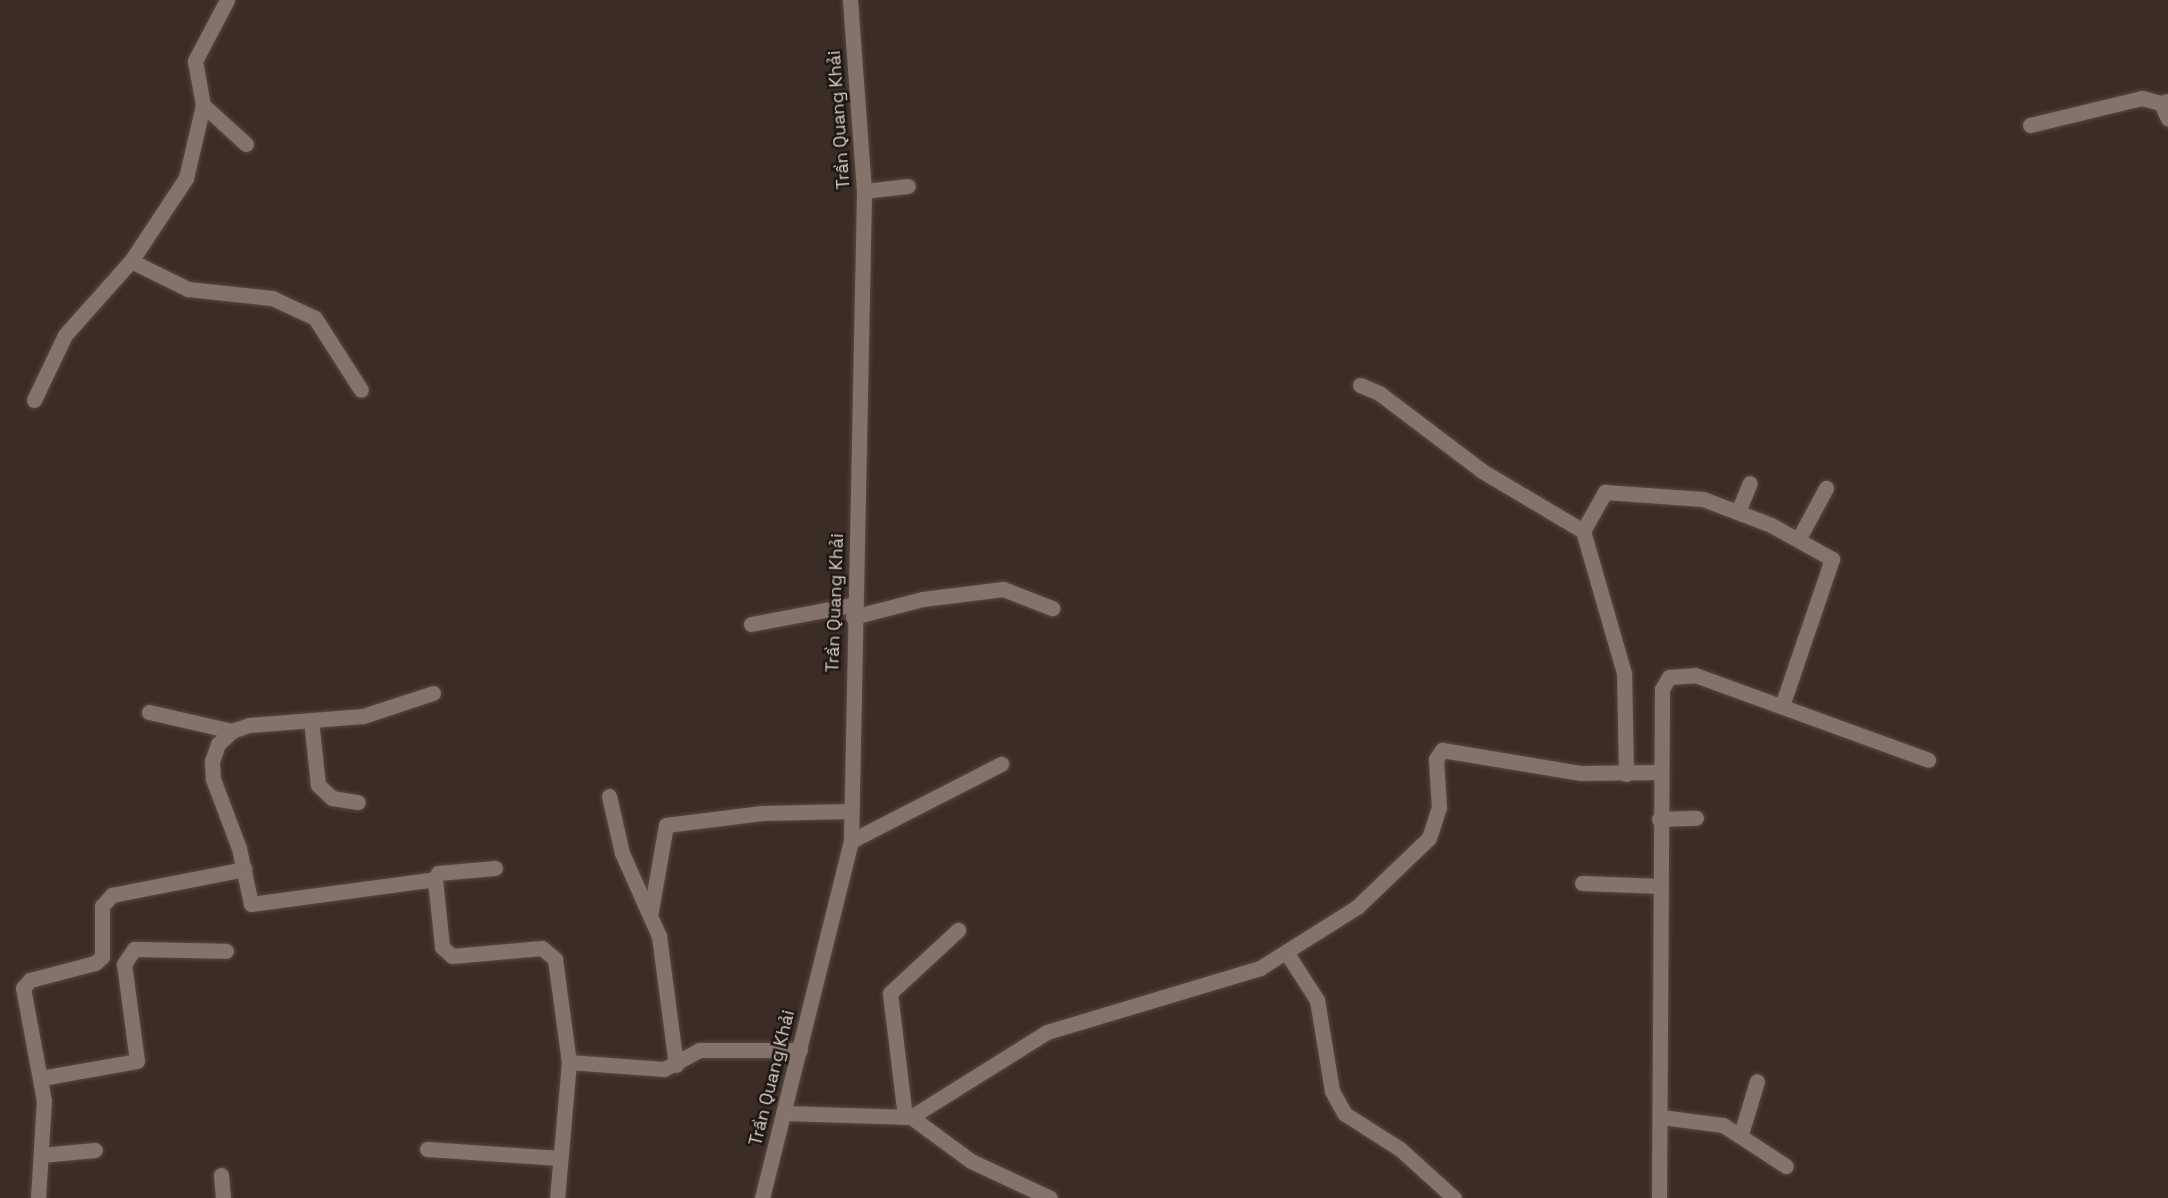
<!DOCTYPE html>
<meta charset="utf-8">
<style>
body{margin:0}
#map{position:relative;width:2168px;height:1198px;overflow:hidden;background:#3b2c25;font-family:"Space Grotesk",sans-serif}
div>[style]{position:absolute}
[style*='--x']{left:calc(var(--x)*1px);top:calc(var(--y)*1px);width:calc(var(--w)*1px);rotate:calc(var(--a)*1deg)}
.roads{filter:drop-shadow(0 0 2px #554943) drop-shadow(0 0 2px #554943)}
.minor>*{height:15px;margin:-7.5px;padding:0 7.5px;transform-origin:7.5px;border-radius:7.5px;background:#84736b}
span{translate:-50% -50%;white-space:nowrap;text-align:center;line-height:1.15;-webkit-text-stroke:5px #1d1613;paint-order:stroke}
.street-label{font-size:18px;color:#dad0cb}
</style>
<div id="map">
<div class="roads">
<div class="minor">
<i style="--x:227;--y:0;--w:69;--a:117.7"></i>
<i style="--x:195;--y:61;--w:45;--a:79.7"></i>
<i style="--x:203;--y:105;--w:75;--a:103.1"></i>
<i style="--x:186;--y:178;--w:100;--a:123.5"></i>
<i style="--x:131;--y:261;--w:64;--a:26.2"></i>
<i style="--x:188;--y:289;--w:84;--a:6.1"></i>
<i style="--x:272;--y:298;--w:47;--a:24.9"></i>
<i style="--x:315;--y:318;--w:85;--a:57.4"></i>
<i style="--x:2168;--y:101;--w:7;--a:164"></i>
<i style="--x:2161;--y:103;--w:17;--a:66"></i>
<i style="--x:203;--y:105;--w:58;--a:42.2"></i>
<i style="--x:2030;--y:125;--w:115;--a:-13.6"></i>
<i style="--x:2142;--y:98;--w:20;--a:15"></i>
<i style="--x:864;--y:191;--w:44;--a:-6.5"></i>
<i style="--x:1360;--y:385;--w:21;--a:23"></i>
<i style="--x:1379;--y:393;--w:129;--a:37.1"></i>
<i style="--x:1482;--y:471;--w:117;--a:30.7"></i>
<i style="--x:34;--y:400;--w:72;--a:-64.5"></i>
<i style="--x:65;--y:335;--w:99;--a:-48.3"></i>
<i style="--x:1738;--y:512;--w:31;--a:-68"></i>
<i style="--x:1799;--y:538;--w:57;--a:-61.6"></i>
<i style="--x:853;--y:617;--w:72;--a:-14.4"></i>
<i style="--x:923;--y:599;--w:81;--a:-7.1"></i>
<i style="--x:1003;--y:589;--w:53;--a:21.2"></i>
<i style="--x:751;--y:624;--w:103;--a:-10.7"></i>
<i style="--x:433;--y:693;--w:74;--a:161.8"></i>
<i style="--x:363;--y:716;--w:114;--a:175.5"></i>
<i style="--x:249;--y:725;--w:18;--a:161"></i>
<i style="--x:232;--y:731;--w:19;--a:137"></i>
<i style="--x:218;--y:744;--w:18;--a:109"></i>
<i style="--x:212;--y:761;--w:18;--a:87"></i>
<i style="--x:213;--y:779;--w:74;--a:69.4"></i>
<i style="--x:239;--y:848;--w:57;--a:77.9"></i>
<i style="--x:251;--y:904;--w:186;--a:-7.7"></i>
<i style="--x:149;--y:712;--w:85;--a:12.9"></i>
<i style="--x:311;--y:720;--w:65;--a:83.9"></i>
<i style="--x:318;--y:785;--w:19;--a:43"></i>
<i style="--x:332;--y:798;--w:26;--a:9"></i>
<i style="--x:1626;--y:774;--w:101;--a:-91.1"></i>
<i style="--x:1624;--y:673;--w:148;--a:-106.1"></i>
<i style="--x:1583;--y:531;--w:45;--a:-60.6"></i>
<i style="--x:1605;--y:492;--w:98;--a:4.1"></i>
<i style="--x:1703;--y:499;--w:73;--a:20.9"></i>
<i style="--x:1771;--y:525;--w:70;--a:29.1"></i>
<i style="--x:1832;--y:559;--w:152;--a:108.8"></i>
<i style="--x:609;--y:796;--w:58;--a:77.2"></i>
<i style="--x:622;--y:853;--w:91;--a:66"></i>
<i style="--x:659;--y:936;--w:130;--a:82.5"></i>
<i style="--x:1659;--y:819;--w:37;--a:-2"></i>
<i style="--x:851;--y:841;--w:169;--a:-27.2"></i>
<i style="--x:495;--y:868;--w:57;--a:175"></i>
<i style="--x:438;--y:873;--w:7;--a:117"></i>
<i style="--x:435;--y:879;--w:68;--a:84.1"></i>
<i style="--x:442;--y:947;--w:13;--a:42"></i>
<i style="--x:452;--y:956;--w:90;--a:-5.1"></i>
<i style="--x:542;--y:948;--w:17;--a:40"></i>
<i style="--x:555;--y:959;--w:104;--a:82.3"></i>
<i style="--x:569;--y:1062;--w:137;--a:95"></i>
<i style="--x:1582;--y:883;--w:79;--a:2.2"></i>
<i style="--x:651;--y:911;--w:87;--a:-80.1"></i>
<i style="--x:666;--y:825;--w:97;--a:-7.1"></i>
<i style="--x:762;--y:813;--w:89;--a:-1.3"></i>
<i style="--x:1288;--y:955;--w:54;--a:57.2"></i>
<i style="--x:1317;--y:1000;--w:92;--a:80.6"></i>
<i style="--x:1332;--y:1091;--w:26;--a:61"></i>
<i style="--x:1345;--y:1114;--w:65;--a:32.5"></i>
<i style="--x:1400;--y:1149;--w:73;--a:42.2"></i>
<i style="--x:569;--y:1062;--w:95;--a:4.2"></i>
<i style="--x:664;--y:1069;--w:40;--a:-28"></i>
<i style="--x:699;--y:1050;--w:101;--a:0"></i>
<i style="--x:41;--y:1078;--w:97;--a:-10"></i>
<i style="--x:137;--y:1061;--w:98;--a:-97.6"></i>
<i style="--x:124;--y:964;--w:18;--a:-56"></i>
<i style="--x:134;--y:949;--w:92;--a:1.2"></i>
<i style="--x:783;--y:1113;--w:128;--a:1.8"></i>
<i style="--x:911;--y:1117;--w:74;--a:36.3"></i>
<i style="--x:971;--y:1161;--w:87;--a:25.1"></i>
<i style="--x:905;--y:1117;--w:125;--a:-96.9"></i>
<i style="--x:890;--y:993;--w:93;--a:-42.8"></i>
<i style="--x:911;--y:1117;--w:160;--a:-32"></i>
<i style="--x:1047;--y:1032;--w:222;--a:-16.7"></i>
<i style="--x:1260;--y:968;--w:115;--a:-32.2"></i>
<i style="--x:1357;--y:907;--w:100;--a:-43.8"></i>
<i style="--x:1429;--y:838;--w:32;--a:-72"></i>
<i style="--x:1439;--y:808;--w:49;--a:-93.5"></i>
<i style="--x:1436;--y:759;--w:11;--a:-56"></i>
<i style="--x:1442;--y:750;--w:141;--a:9.4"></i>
<i style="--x:1581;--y:773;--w:77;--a:-0.7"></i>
<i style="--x:1661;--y:1117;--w:63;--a:7.4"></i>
<i style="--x:1723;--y:1125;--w:75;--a:33.1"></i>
<i style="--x:1741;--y:1134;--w:55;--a:-73.2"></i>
<i style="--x:427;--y:1149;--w:133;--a:3.9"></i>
<i style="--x:41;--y:1155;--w:54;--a:-5.3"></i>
<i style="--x:221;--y:1175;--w:23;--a:85"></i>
<i style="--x:38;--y:1198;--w:97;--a:-86.5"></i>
<i style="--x:44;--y:1101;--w:115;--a:-100.5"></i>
<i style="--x:23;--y:988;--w:11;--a:-49"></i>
<i style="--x:30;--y:980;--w:67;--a:-14.7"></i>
<i style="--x:95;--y:963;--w:9;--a:-41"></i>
<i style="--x:102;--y:957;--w:51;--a:-90"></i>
<i style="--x:102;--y:906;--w:15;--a:-48"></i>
<i style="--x:112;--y:895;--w:135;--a:-11.1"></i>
<i style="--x:762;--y:1198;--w:368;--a:-76"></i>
<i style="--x:851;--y:841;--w:650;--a:-88.85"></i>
<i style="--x:864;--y:191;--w:192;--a:-94.2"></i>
<i style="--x:1659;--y:1198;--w:509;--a:-89.66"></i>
<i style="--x:1662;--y:689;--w:14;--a:-60"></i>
<i style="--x:1669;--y:677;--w:26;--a:-4"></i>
<i style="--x:1695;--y:675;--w:248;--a:20"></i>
</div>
</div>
<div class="street-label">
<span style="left:839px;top:120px;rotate:-94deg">Trần Quang Khải</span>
<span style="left:835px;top:603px;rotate:-88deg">Trần Quang Khải</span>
<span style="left:772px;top:1078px;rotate:-76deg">Trần Quang Khải</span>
</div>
</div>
